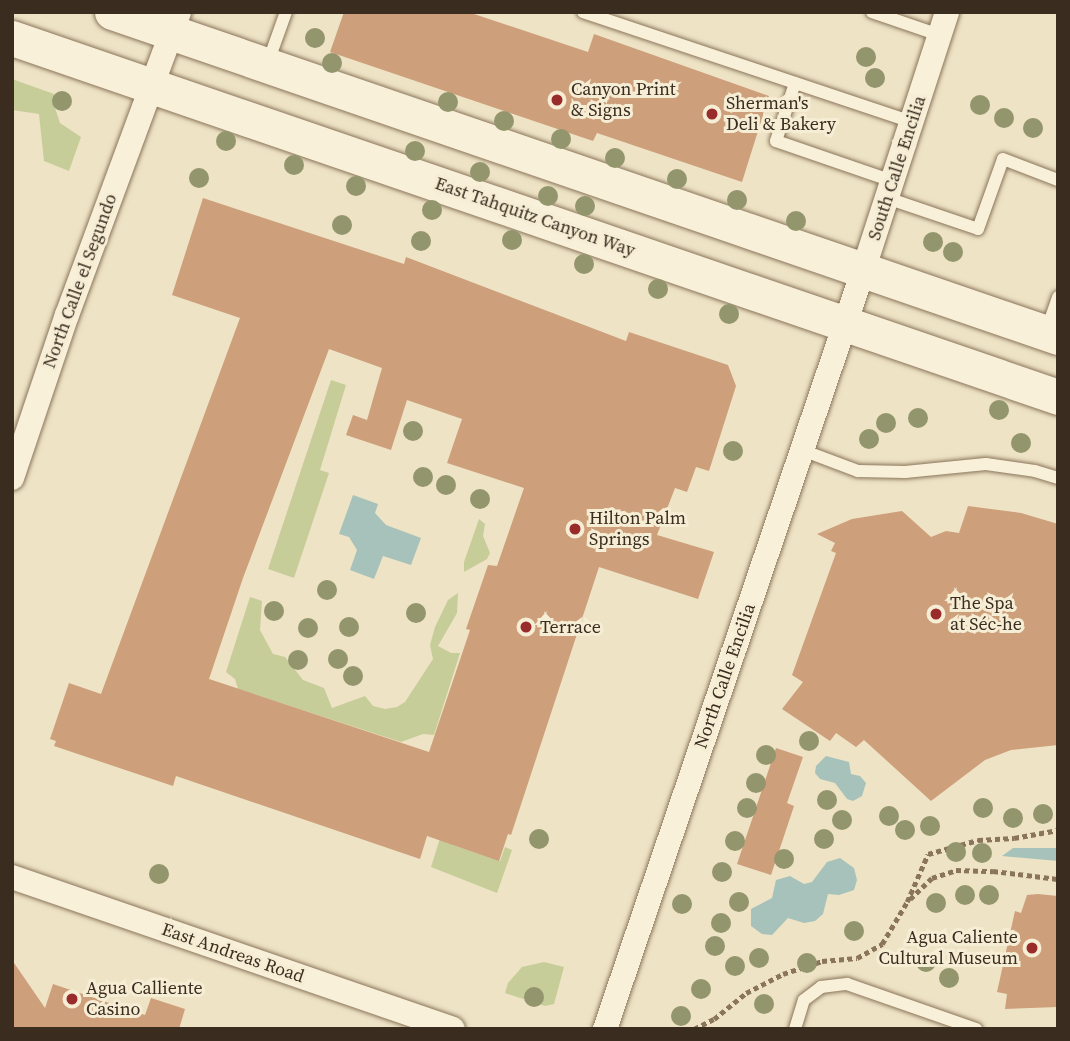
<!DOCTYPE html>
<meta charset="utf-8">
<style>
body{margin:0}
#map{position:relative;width:1070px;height:1041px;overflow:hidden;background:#eee3c5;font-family:"Source Serif 4",serif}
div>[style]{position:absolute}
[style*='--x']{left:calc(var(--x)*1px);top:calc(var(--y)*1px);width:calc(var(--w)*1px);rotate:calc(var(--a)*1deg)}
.green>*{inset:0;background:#c6cd99}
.water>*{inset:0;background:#a7c2ba}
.building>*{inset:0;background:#cd9f7b}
.path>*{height:4.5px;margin-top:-2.25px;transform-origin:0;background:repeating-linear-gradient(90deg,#8a755b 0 5px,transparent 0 8.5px)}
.roads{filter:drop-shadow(0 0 2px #8a755b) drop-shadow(0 0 2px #8a755b)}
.service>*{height:12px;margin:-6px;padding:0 6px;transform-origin:6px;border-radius:6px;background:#f9f0d9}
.minor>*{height:24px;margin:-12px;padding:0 12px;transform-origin:12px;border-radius:12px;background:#f9f0d9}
.secondary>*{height:35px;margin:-17.5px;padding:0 17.5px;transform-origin:17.5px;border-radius:17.5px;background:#f9f0d9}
.trees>*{width:20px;height:20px;margin:-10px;border-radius:50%;background:#93956d}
.dots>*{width:19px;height:19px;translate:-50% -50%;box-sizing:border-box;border:4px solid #f6edd5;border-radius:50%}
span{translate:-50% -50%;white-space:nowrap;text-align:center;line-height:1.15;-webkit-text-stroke:6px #f6edd5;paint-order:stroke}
.poi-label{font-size:18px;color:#3a2c1f}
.left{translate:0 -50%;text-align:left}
.right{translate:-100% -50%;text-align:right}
.street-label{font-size:18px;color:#3a2c1f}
.frame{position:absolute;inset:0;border:14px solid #3a2c1f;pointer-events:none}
</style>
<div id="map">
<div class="green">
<i style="clip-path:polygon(12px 79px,54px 94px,54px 105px,60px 123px,81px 137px,69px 171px,44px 161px,39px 114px,12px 110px)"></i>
<i style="clip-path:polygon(331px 380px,346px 385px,320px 470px,329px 473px,294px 578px,268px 569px)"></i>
<i style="clip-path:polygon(479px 519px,485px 524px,483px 536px,490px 553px,487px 559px,464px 572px,464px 562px)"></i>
<i style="clip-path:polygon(458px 593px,457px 613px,438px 646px,451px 653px,460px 653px,434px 735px,423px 734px,401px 742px,238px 689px,235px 679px,226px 672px,250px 597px,262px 601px,260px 630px,273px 654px,285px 657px,303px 680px,324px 688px,332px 708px,365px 696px,373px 706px,385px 709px,397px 707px,405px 702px,433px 659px,430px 645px,435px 627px,448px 600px)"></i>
<i style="clip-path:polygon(442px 832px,453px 845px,500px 861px,505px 847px,512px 850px,497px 893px,431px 867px)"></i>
<i style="clip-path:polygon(544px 962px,564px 967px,554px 1004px,545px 1006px,505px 993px,508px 983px,522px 967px)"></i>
</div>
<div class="water">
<i style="clip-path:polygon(353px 495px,378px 504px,375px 513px,386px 525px,421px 538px,411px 565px,383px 556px,374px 579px,350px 570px,357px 550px,349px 537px,339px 534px)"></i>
<i style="clip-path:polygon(826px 756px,849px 762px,851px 774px,860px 776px,866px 783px,862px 796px,853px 801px,847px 799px,835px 783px,820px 779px,815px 773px,816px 766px)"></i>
<i style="clip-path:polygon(1013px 848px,1058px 848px,1058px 861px,1002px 856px)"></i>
<i style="clip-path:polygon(840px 858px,854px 868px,857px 880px,854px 890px,839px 895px,828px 894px,823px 914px,815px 921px,804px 923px,788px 918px,772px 935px,762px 934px,751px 926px,751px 909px,772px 898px,776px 880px,790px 876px,804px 884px,812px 882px,827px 862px)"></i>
</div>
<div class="building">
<i style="clip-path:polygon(344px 12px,468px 12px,588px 52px,594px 34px,769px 96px,742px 182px,597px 133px,593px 141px,330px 52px)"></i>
<i style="clip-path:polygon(evenodd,203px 198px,404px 264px,406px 257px,626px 341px,629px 332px,728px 365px,736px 386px,709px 471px,696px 467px,687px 492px,675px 488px,657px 535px,714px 552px,698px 599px,599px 567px,511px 835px,508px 834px,499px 861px,427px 836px,420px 859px,176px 776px,173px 786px,54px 746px,56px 741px,50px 739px,69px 683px,101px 694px,240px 318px,172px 295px,203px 198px,329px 349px,382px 368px,367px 420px,353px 415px,346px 435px,391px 450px,407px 400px,462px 419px,447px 463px,524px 488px,497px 566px,488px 565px,466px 629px,470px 630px,429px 752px,209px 679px,243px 578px,329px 349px)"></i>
<i style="clip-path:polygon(968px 506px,1021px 513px,1058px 524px,1058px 745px,1011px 750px,985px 760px,931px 801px,864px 740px,856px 747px,836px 733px,830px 741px,782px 709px,803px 682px,792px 675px,836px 553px,831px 551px,835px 543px,817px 534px,852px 519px,902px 511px,931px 537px,946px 531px,959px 533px)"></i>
<i style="clip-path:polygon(776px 748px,803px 757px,787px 803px,794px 806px,771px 875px,737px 864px)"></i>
<i style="clip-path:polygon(1038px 894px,1058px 896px,1058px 1007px,1005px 1009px,1007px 994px,997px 992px,1015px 911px,1021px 913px,1027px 895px)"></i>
<i style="clip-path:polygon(12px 960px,45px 1008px,53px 984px,145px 1015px,151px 998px,185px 1009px,179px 1029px,12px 1029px)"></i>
</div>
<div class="path">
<i style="--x:910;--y:899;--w:30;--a:-44"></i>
<i style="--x:932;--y:878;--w:25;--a:-18"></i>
<i style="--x:956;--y:870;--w:37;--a:2"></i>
<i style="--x:993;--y:871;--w:65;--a:7"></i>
<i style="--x:694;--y:1029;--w:22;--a:-27"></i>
<i style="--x:714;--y:1019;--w:41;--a:-39.1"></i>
<i style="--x:746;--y:993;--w:42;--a:-27.2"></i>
<i style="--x:783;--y:974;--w:41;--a:-18.4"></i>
<i style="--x:822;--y:961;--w:35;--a:-5"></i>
<i style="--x:857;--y:958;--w:29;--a:-29"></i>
<i style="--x:882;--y:944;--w:49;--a:-59.2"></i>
<i style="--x:907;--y:902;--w:52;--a:-66.4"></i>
<i style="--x:928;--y:854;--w:52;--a:-15.6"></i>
<i style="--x:978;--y:840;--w:36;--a:-3"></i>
<i style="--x:1014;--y:838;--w:45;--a:-10.3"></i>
</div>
<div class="roads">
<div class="service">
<i style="--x:583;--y:12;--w:346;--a:18.5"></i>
<i style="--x:872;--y:12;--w:71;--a:18.9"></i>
<i style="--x:267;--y:65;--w:56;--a:-70.3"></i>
<i style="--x:795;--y:83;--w:61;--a:108.1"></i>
<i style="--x:776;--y:141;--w:123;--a:19"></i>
<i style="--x:887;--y:198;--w:96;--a:18.8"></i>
<i style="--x:978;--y:229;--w:74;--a:-70.3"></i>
<i style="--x:1003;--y:159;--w:59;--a:20.9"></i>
<i style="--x:1046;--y:332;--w:37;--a:-71"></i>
<i style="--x:802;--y:450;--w:60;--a:20.6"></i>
<i style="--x:858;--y:471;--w:47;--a:1.2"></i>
<i style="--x:905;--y:472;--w:81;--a:-5.6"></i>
<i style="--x:986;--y:464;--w:49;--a:8.1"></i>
<i style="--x:1035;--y:471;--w:24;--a:17"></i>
<i style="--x:795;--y:1029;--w:30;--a:-73"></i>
<i style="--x:804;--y:1000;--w:21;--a:-37"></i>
<i style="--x:821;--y:987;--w:26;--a:-7"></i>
<i style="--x:847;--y:984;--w:137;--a:19.2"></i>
</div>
<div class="minor">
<i style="--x:12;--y:478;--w:172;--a:-71.4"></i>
<i style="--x:67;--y:315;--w:323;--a:-69.7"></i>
<i style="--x:12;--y:877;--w:466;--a:19"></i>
<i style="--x:605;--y:1029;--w:801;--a:-71.2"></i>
<i style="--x:863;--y:271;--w:272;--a:-72"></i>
</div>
<div class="secondary">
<i style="--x:112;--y:12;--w:1000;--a:18.96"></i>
<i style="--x:12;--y:38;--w:1106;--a:18.94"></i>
</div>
</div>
<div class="trees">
<i style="left:315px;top:38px"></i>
<i style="left:866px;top:57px"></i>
<i style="left:332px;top:63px"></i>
<i style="left:875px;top:78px"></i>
<i style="left:62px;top:101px"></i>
<i style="left:448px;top:102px"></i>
<i style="left:980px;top:105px"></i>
<i style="left:1004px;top:118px"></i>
<i style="left:504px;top:121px"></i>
<i style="left:1033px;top:128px"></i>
<i style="left:561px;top:139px"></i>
<i style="left:226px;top:141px"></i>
<i style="left:415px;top:151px"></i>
<i style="left:615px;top:158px"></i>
<i style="left:294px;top:165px"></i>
<i style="left:480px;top:172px"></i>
<i style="left:199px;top:178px"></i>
<i style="left:677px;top:179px"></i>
<i style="left:356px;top:186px"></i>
<i style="left:548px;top:196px"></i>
<i style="left:737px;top:200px"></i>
<i style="left:585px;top:206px"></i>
<i style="left:432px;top:210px"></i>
<i style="left:796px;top:221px"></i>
<i style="left:342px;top:225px"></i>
<i style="left:512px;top:240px"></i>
<i style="left:421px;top:241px"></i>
<i style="left:933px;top:242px"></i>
<i style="left:953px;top:252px"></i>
<i style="left:584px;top:264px"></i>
<i style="left:658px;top:289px"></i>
<i style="left:729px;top:314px"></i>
<i style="left:999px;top:410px"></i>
<i style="left:918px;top:418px"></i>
<i style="left:886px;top:423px"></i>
<i style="left:413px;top:431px"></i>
<i style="left:869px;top:439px"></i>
<i style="left:1021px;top:443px"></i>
<i style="left:733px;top:451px"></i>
<i style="left:423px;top:477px"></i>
<i style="left:446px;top:485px"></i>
<i style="left:480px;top:499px"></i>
<i style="left:327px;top:590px"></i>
<i style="left:274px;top:611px"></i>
<i style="left:416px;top:613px"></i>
<i style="left:349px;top:627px"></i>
<i style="left:308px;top:628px"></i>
<i style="left:338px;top:659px"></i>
<i style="left:298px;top:660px"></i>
<i style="left:353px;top:676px"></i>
<i style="left:809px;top:741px"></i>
<i style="left:766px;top:755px"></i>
<i style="left:756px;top:783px"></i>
<i style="left:827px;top:800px"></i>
<i style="left:747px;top:808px"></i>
<i style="left:983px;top:808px"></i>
<i style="left:1043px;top:814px"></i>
<i style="left:889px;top:816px"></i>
<i style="left:1013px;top:818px"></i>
<i style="left:842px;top:820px"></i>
<i style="left:930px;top:826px"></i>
<i style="left:905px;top:830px"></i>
<i style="left:539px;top:839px"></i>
<i style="left:824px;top:839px"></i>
<i style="left:735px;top:841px"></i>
<i style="left:956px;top:852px"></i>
<i style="left:982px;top:853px"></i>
<i style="left:784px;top:859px"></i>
<i style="left:722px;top:872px"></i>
<i style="left:159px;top:874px"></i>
<i style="left:965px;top:895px"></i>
<i style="left:989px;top:895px"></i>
<i style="left:739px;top:902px"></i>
<i style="left:936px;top:903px"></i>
<i style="left:682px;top:904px"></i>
<i style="left:721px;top:923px"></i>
<i style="left:854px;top:931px"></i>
<i style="left:715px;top:946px"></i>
<i style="left:759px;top:958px"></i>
<i style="left:926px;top:962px"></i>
<i style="left:807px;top:963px"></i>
<i style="left:735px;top:966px"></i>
<i style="left:949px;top:978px"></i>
<i style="left:701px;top:989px"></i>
<i style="left:534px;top:997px"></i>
<i style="left:764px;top:1004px"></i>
<i style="left:681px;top:1016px"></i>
</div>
<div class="dots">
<i style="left:557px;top:100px;background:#992c2b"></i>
<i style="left:712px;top:114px;background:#992c2b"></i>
<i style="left:575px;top:529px;background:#992c2b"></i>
<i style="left:936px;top:614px;background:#992c2b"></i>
<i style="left:526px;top:627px;background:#992c2b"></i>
<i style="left:1032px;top:948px;background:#992c2b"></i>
<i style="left:72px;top:999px;background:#992c2b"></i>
</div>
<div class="poi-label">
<span class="left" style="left:571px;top:100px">Canyon Print<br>&amp; Signs</span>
<span class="left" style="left:726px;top:114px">Sherman's<br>Deli &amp; Bakery</span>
<span class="left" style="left:589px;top:529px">Hilton Palm<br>Springs</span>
<span class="left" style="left:950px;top:614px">The Spa<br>at Séc-he</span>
<span class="left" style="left:540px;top:627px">Terrace</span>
<span class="right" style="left:1018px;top:948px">Agua Caliente<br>Cultural Museum</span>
<span class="left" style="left:86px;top:999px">Agua Calliente<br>Casino</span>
</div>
<div class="street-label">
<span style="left:897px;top:168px;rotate:-72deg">South Calle Encilia</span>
<span style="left:535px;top:217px;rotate:19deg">East Tahquitz Canyon Way</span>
<span style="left:80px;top:281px;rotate:-70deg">North Calle el Segundo</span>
<span style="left:725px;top:676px;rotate:-71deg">North Calle Encilia</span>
<span style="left:233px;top:953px;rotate:19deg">East Andreas Road</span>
</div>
<div class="frame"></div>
</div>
